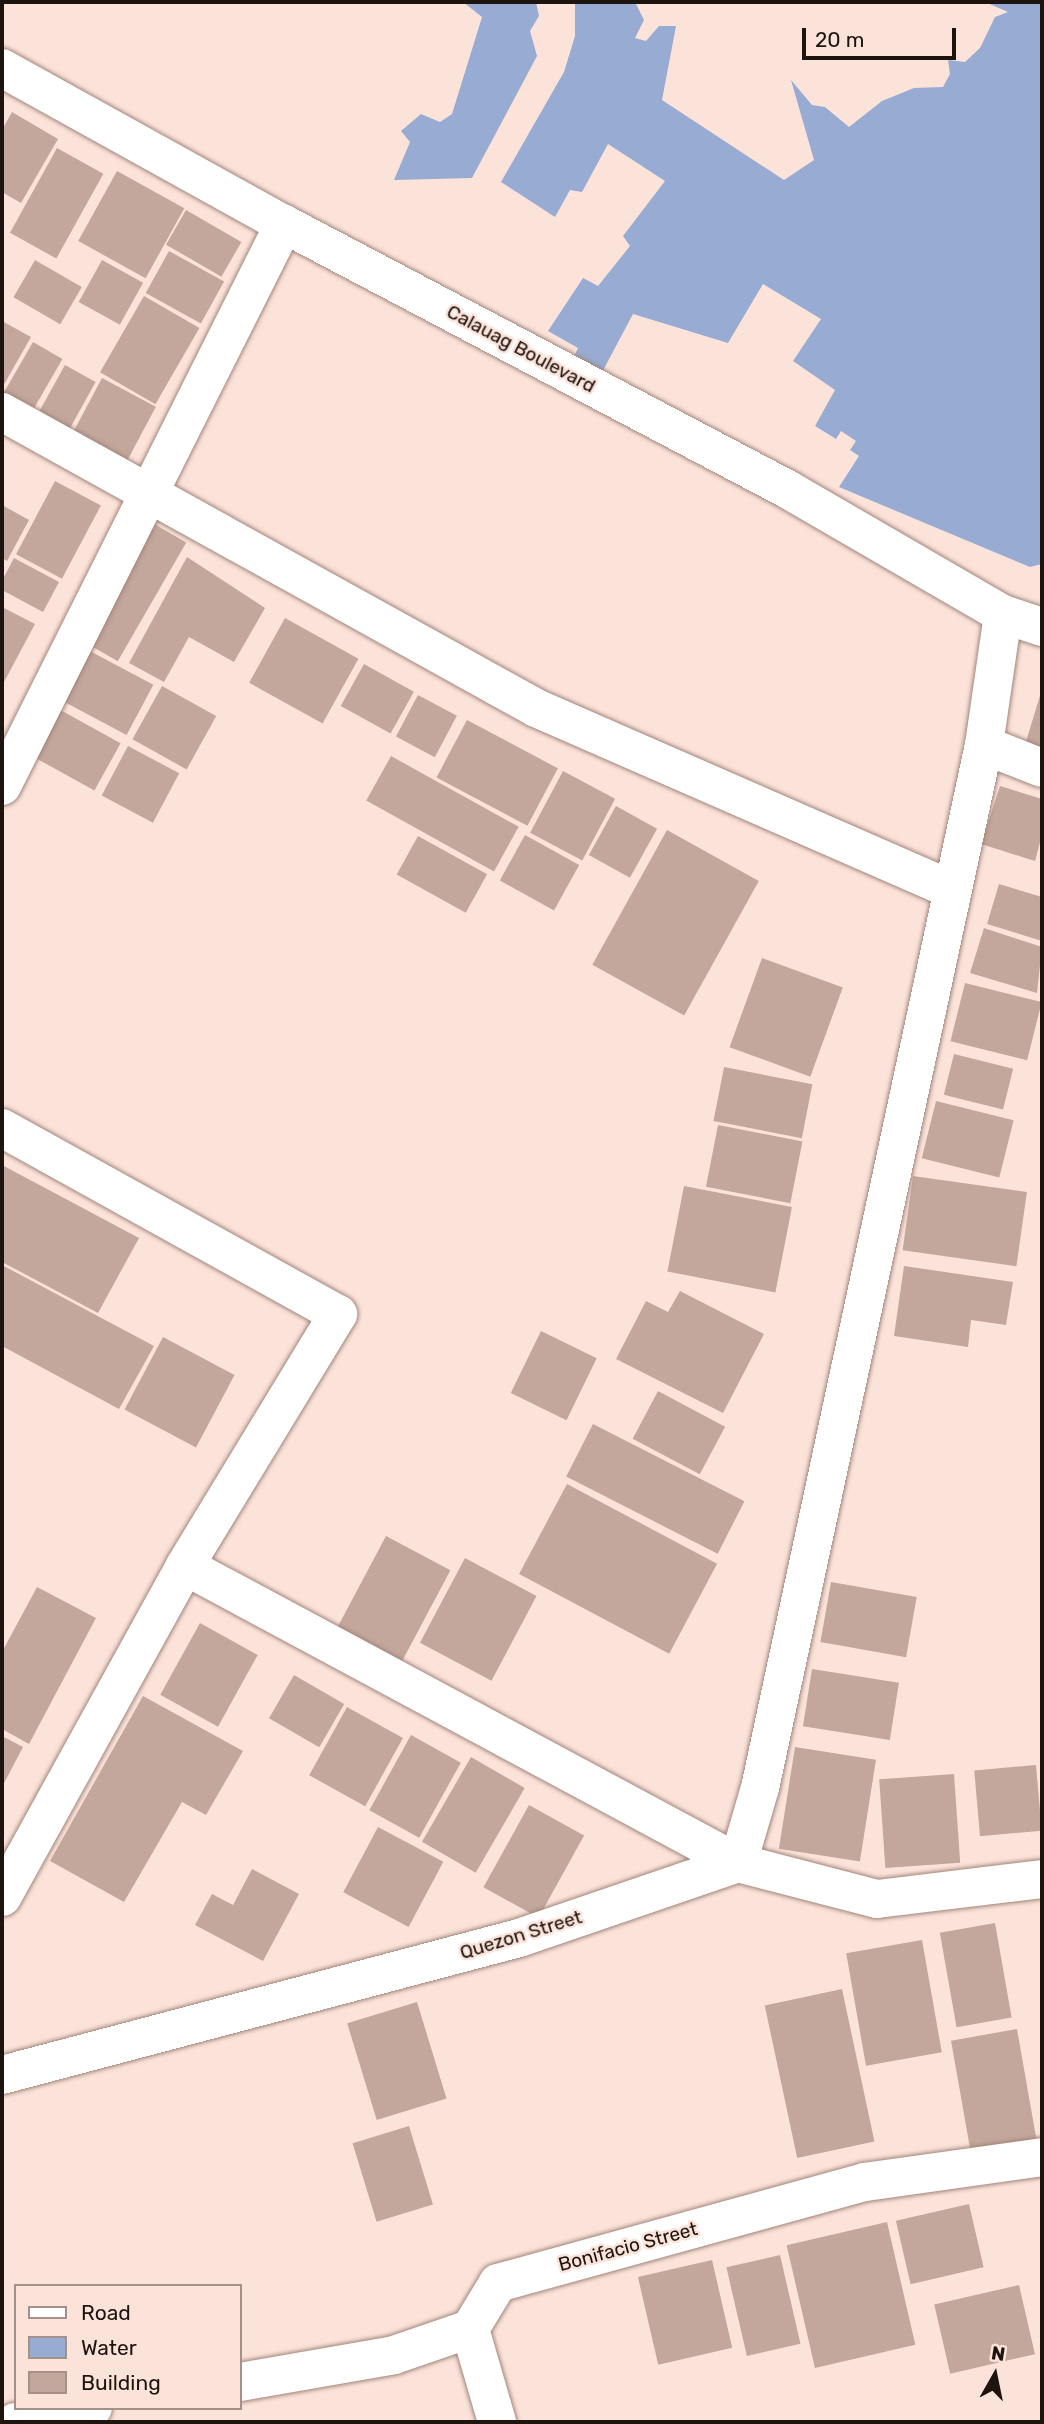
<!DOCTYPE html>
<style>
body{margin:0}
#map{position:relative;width:1044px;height:2424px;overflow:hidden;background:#fce3da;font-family:Rubik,sans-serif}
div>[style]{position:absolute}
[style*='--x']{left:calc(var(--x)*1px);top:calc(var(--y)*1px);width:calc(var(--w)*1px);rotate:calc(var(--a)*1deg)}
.water>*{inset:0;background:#98abd2}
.building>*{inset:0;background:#c4a79c;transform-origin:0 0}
.roads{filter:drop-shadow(0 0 2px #a1857a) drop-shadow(0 0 2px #a1857a)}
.minor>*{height:38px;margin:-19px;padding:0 19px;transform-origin:19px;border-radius:19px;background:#fff}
span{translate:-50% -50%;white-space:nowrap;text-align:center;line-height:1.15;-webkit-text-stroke:5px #fce3da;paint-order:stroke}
.street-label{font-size:19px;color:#1d130f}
.frame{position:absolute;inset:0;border:4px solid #1d130f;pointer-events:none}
.legend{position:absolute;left:14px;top:2284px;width:228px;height:126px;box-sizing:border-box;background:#fce3da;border:2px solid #a39089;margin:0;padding:9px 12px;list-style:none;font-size:21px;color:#1d130f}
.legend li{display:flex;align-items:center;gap:14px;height:35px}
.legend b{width:35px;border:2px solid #a39089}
.north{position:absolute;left:960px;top:2340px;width:70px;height:70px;-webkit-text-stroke:5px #fce3da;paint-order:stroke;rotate:9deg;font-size:19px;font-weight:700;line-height:28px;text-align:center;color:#1d130f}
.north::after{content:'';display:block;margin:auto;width:24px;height:32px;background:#1d130f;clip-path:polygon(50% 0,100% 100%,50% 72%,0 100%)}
.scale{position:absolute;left:802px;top:28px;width:154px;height:32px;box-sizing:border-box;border:4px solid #1d130f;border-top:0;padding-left:9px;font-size:21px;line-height:24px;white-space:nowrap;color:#1d130f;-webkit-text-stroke:5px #fce3da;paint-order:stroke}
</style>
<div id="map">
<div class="water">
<i style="clip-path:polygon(463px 2px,536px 2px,539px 16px,530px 31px,537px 56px,472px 178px,394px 180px,410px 142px,401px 131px,421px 114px,440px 122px,452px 114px,482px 17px)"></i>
<i style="clip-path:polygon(575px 2px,635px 2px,644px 20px,635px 38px,646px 41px,659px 26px,676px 26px,662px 100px,784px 180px,814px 160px,791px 80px,812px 105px,825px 107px,849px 127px,882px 101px,914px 88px,943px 87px,950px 74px,948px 60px,965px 62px,980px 48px,995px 17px,1008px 12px,985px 2px,1042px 2px,1042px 564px,1030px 567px,839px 487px,859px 456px,850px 450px,856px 441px,841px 431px,836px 439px,815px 426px,835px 390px,793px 361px,821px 319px,763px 284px,728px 343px,633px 314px,598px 380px,570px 365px,578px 348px,548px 331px,583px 278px,598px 286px,630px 246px,623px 236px,665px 181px,608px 144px,582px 192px,570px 190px,555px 217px,501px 182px,564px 72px,575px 36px)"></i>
</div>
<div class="building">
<i style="clip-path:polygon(12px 112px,58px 139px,21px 203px,2px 192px,2px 130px)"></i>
<i style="left:57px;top:148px;width:53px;height:97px;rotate:29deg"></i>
<i style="left:117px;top:171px;width:77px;height:80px;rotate:29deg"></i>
<i style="left:186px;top:210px;width:64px;height:40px;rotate:30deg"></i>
<i style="left:169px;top:251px;width:63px;height:48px;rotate:29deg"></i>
<i style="left:35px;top:260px;width:54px;height:43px;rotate:30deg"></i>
<i style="left:102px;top:260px;width:47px;height:48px;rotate:29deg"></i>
<i style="left:144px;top:296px;width:64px;height:88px;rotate:30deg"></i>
<i style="clip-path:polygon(2px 321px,31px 337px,2px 388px)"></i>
<i style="left:33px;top:342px;width:34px;height:62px;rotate:30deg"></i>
<i style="left:65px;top:365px;width:35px;height:60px;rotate:29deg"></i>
<i style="left:102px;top:378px;width:61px;height:62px;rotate:28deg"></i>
<i style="left:55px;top:481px;width:52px;height:83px;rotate:28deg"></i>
<i style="clip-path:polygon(2px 505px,29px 520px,7px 561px,2px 558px)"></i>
<i style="left:149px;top:521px;width:43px;height:137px;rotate:30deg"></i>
<i style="clip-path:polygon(187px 557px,265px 608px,234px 662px,189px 637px,164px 682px,129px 663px)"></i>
<i style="left:14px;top:558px;width:51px;height:34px;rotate:28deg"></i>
<i style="clip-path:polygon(2px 607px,35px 624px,4px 682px,2px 681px)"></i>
<i style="left:285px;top:618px;width:84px;height:74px;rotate:29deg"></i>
<i style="left:88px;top:650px;width:74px;height:57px;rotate:28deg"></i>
<i style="left:364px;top:664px;width:57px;height:48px;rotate:29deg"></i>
<i style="left:162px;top:686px;width:62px;height:61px;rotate:29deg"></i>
<i style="clip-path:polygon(1042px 689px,1042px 753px,1024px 748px)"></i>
<i style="left:418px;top:695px;width:44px;height:47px;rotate:28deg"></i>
<i style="left:55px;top:707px;width:75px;height:54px;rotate:29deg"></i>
<i style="left:467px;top:720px;width:103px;height:65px;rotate:28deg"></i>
<i style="left:128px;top:746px;width:58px;height:56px;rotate:28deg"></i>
<i style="left:391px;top:756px;width:146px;height:51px;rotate:29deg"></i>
<i style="left:563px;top:771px;width:59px;height:70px;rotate:28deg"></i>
<i style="clip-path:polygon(1000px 786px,1042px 799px,1042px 835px,1035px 861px,981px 844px)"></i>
<i style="left:616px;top:806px;width:47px;height:56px;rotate:29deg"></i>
<i style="left:667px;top:830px;width:105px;height:154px;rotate:29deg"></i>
<i style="left:525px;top:835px;width:62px;height:52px;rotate:29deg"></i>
<i style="left:418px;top:836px;width:79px;height:44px;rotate:29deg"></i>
<i style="clip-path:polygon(999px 884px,1042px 897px,1042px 941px,987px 924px)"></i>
<i style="clip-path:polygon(984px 928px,1042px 947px,1037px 993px,970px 973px)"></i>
<i style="left:762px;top:958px;width:86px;height:95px;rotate:20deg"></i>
<i style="left:965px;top:983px;width:79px;height:60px;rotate:14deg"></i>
<i style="left:954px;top:1054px;width:61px;height:42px;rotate:14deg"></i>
<i style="left:724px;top:1067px;width:90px;height:55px;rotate:11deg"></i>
<i style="left:936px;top:1101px;width:80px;height:59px;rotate:14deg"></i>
<i style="left:718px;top:1125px;width:86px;height:63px;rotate:11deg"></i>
<i style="clip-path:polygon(2px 1165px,139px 1238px,98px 1313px,2px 1262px)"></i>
<i style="left:913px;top:1176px;width:115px;height:75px;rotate:8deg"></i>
<i style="left:684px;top:1186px;width:110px;height:87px;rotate:11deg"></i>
<i style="clip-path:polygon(2px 1265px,154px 1346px,119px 1409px,2px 1346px)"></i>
<i style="clip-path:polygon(904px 1266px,1013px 1282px,1006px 1325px,971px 1320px,968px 1347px,894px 1336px)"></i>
<i style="clip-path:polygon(680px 1291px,764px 1334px,723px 1413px,616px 1359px,646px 1301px,668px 1312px)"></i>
<i style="left:541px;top:1331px;width:62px;height:69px;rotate:26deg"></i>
<i style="left:163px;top:1337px;width:81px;height:82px;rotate:28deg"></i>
<i style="left:658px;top:1391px;width:76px;height:54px;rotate:28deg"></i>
<i style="left:593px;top:1424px;width:170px;height:59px;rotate:27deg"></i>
<i style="left:567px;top:1484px;width:170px;height:102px;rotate:28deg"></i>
<i style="left:386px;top:1536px;width:73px;height:113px;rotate:28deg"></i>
<i style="left:465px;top:1558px;width:81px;height:96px;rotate:28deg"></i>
<i style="left:831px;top:1582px;width:87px;height:61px;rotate:10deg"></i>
<i style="clip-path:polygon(37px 1587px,96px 1618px,29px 1744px,2px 1729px,2px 1652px)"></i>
<i style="left:200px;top:1623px;width:66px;height:82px;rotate:29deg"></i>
<i style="left:812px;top:1669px;width:88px;height:58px;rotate:9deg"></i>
<i style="left:294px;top:1675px;width:58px;height:50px;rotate:30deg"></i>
<i style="clip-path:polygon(143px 1696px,243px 1751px,206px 1815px,182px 1802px,124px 1902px,50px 1861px)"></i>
<i style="left:347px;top:1707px;width:64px;height:78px;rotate:29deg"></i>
<i style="left:411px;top:1735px;width:57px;height:86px;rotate:29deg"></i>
<i style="clip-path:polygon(2px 1736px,23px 1747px,2px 1787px)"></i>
<i style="left:795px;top:1747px;width:82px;height:103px;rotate:9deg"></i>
<i style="left:471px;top:1757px;width:62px;height:98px;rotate:30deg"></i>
<i style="left:1036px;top:1765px;width:66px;height:62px;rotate:85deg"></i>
<i style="left:954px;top:1774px;width:89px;height:75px;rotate:86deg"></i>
<i style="left:529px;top:1805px;width:63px;height:94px;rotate:29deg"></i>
<i style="left:378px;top:1827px;width:74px;height:74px;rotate:28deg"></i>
<i style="clip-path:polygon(252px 1869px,299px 1894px,263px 1961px,195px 1925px,212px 1894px,233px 1905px)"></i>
<i style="left:995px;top:1923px;width:96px;height:56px;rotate:80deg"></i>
<i style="left:922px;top:1940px;width:114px;height:77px;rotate:80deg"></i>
<i style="left:842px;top:1989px;width:156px;height:79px;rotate:78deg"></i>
<i style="left:417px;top:2002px;width:101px;height:73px;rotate:73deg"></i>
<i style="left:1017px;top:2029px;width:118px;height:67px;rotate:80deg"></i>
<i style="left:409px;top:2126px;width:82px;height:59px;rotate:73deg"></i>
<i style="left:969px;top:2204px;width:65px;height:75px;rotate:77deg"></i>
<i style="left:887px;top:2222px;width:126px;height:103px;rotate:77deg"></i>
<i style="left:780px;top:2255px;width:91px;height:55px;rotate:77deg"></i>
<i style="left:712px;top:2260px;width:90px;height:76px;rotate:77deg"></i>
<i style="left:1019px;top:2285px;width:71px;height:87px;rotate:77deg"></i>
</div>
<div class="roads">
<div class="minor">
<i style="--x:2;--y:68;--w:322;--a:29"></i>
<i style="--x:284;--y:224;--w:569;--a:27.78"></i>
<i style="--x:787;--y:489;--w:250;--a:30.1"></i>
<i style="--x:1003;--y:614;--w:41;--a:18.4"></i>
<i style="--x:2;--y:412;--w:611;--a:29"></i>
<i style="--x:536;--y:708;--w:452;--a:23.6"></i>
<i style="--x:984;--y:745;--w:62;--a:21.6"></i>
<i style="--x:2;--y:786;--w:629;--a:-63.35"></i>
<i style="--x:2;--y:1128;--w:384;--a:29"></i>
<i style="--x:338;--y:1314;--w:295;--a:121.3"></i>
<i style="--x:185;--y:1566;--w:378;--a:118.9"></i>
<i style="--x:185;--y:1566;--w:628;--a:28.24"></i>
<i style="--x:738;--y:1863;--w:78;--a:-73.7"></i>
<i style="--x:760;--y:1788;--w:1067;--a:-77.88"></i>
<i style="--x:984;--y:745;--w:132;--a:-81.7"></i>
<i style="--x:2;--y:2075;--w:535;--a:-14.84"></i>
<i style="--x:519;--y:1938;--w:231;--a:-18.9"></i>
<i style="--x:738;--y:1863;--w:144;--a:14.5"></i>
<i style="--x:877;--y:1899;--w:166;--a:-6.9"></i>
<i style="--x:470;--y:2329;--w:97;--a:73.8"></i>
<i style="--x:240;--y:2382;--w:156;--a:-9.9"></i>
<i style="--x:394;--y:2355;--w:80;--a:-18.9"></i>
<i style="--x:470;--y:2329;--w:54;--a:-58.7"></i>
<i style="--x:498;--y:2283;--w:381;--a:-15.4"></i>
<i style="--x:865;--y:2182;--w:179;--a:-8"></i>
<i style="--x:15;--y:2422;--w:79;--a:-10.2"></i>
</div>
</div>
<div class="street-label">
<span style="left:521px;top:349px;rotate:28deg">Calauag Boulevard</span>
<span style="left:521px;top:1935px;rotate:-17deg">Quezon Street</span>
<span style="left:628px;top:2247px;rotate:-15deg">Bonifacio Street</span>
</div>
<div class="frame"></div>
<ul class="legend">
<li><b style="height:9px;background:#fff"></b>Road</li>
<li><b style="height:19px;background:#98abd2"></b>Water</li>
<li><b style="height:19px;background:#c4a79c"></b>Building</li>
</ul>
<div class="north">N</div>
<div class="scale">20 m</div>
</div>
